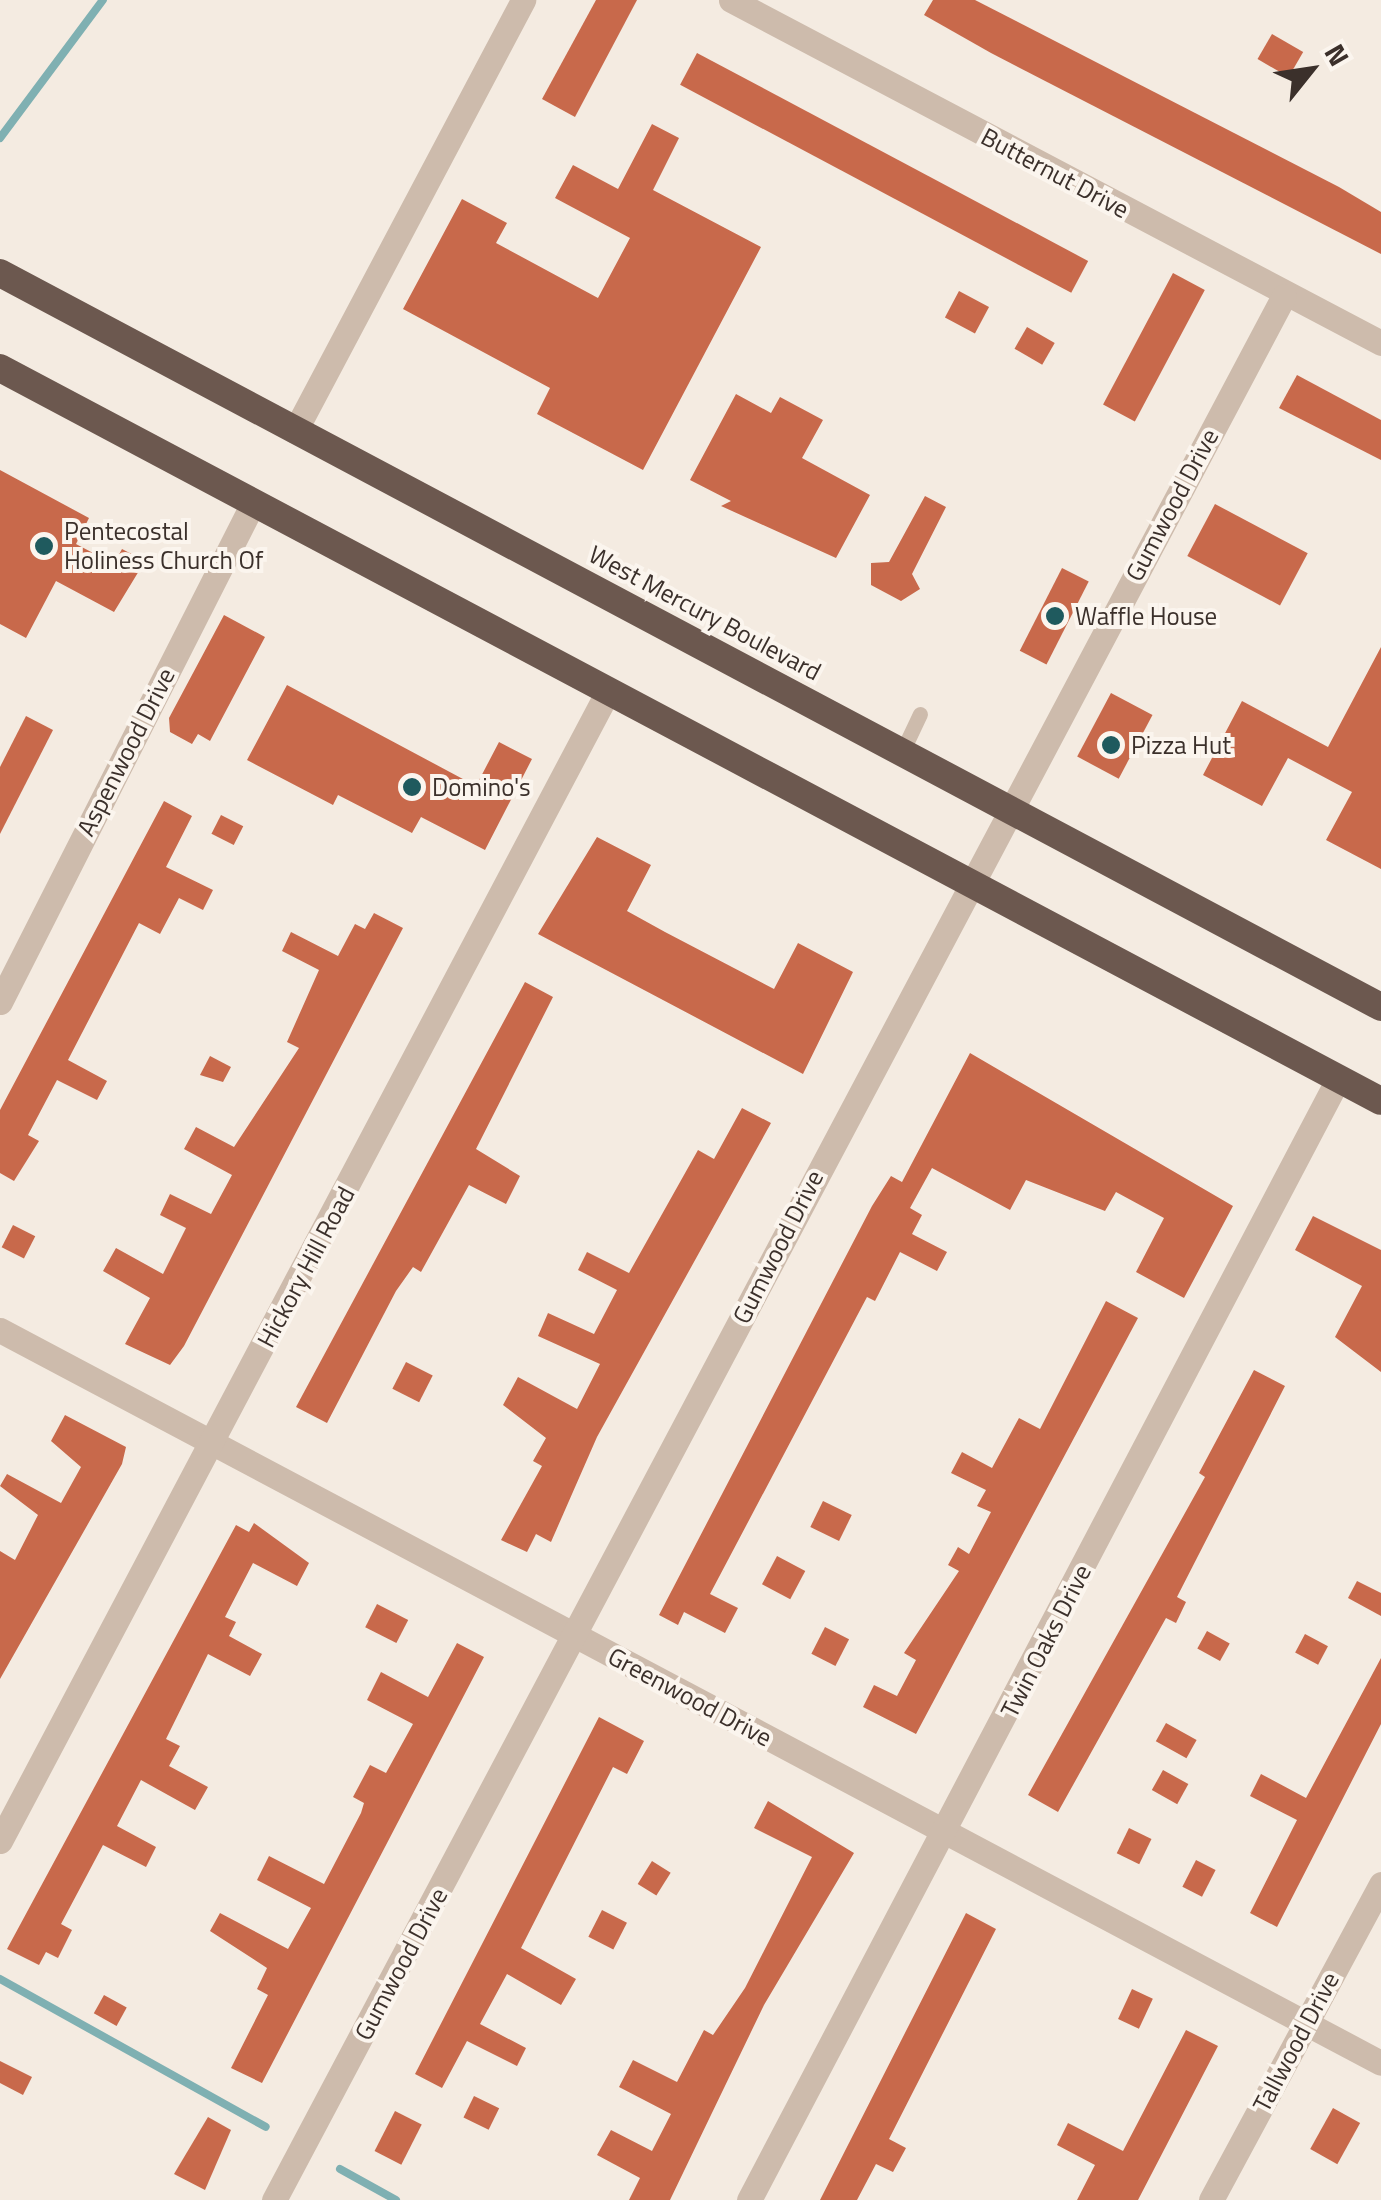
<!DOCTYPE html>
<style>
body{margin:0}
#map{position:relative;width:1381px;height:2200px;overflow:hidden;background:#f4ebe1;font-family:"Titillium Web",sans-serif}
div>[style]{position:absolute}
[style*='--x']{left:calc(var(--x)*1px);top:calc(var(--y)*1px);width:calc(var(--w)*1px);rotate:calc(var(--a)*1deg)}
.stream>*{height:8px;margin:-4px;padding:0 4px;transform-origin:4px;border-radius:4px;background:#7fb0b2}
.building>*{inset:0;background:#c8694b;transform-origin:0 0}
.service>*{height:15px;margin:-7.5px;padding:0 7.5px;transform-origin:7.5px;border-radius:7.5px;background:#cdbbac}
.minor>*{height:25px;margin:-12.5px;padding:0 12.5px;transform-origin:12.5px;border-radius:12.5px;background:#cdbbac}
.trunk>*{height:28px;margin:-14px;padding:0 14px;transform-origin:14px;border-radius:14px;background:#6c584f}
.dots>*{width:28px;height:28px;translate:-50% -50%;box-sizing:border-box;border:5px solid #fbf5ee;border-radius:50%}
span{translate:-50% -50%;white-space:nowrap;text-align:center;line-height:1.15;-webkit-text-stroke:8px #fbf5ee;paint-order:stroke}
.street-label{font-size:25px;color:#3b302b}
.poi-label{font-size:25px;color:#3b302b}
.left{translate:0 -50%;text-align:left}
.north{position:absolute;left:1261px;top:20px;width:100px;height:100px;-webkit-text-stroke:8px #fbf5ee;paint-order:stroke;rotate:60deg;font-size:28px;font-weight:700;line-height:40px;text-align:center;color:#3b302b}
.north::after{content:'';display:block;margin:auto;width:35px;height:45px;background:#3b302b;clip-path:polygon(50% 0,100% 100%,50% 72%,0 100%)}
</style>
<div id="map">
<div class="stream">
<i style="--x:0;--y:138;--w:172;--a:-53.3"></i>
<i style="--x:0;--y:1979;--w:304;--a:29.1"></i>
<i style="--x:340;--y:2169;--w:64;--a:29"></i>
</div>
<div class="building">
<i style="clip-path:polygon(596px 0,637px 0,575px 117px,542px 99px)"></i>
<i style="clip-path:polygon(933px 0,975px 0,1339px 187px,1381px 212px,1381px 254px,991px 53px,924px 15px)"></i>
<i style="left:1272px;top:34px;width:36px;height:29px;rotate:30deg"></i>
<i style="left:697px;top:53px;width:443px;height:36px;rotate:28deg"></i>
<i style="clip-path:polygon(652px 124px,679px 138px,653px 190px,761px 247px,643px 470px,537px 414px,550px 388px,403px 309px,462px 199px,507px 223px,496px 243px,598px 298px,630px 238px,555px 198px,573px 165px,618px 189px)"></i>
<i style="left:1173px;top:273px;width:36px;height:149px;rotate:28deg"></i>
<i style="left:959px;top:291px;width:34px;height:30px;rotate:28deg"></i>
<i style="left:1027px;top:327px;width:32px;height:25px;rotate:30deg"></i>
<i style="clip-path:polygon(1297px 375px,1381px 420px,1381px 460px,1279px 408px)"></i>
<i style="clip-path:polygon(736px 394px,771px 413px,780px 397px,823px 420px,802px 458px,870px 495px,836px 558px,721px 506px,731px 501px,690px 480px)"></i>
<i style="clip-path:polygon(0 470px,89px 518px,76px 544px,114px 564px,122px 549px,145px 561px,114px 612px,56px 581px,26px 638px,0 624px)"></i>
<i style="clip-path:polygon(925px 496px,946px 507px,912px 574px,920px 589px,901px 601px,871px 585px,871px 563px,889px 562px)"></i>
<i style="left:1215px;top:504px;width:105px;height:59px;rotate:28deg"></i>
<i style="left:1062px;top:568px;width:30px;height:93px;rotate:27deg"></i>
<i style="clip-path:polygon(224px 615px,265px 637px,210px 741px,198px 734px,192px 744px,170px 732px,169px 718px)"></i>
<i style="clip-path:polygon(1381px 647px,1381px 869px,1326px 840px,1352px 792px,1288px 758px,1262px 806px,1203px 775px,1242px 701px,1328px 747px)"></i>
<i style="clip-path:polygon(287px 685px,476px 786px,499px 742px,532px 759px,485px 850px,421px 817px,412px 833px,338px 795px,333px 805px,247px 760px)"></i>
<i style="left:1111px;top:693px;width:47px;height:72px;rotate:28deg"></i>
<i style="clip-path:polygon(26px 716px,53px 730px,0 834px,0 767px)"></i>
<i style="clip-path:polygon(164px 801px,192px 816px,166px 867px,213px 890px,203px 910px,179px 898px,160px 934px,139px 923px,68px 1060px,107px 1081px,97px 1100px,57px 1080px,28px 1135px,39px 1141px,14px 1181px,0 1173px,0 1110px)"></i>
<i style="left:221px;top:815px;width:25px;height:21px;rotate:27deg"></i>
<i style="clip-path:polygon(597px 837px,651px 865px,627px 911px,665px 932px,774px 989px,798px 943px,853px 972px,803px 1074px,538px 934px)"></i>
<i style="clip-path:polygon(374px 913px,403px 928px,184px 1346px,170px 1365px,125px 1344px,150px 1298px,103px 1271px,116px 1248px,163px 1274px,186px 1228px,160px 1215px,170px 1194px,211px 1214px,232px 1175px,184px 1149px,196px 1127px,234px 1147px,299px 1048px,287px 1042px,319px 970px,282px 951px,291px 932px,338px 956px,355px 924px,365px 929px)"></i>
<i style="clip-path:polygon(525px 982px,553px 997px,476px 1149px,520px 1176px,506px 1204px,469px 1185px,421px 1272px,413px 1267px,396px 1291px,327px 1423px,296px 1407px)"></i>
<i style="clip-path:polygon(970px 1053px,1233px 1206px,1184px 1298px,1136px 1272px,1164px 1218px,1116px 1192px,1105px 1211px,1026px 1180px,1010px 1210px,932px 1168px,910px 1208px,922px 1215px,912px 1234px,947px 1252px,937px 1271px,900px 1252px,875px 1301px,867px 1297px,710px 1594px,738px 1608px,725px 1633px,684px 1612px,678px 1625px,659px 1615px,872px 1206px,891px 1176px,902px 1182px)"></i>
<i style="clip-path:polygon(210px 1056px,231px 1067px,223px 1082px,200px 1075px)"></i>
<i style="clip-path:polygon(742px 1108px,771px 1123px,597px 1437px,551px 1542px,536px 1534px,527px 1552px,501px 1540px,542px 1466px,533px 1461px,546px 1438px,503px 1405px,518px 1377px,577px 1409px,600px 1364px,538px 1336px,548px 1313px,594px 1334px,617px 1290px,578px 1270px,587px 1252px,629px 1273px,698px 1150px,714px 1159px)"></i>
<i style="clip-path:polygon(1313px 1216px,1381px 1250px,1381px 1372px,1335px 1337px,1362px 1286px,1295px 1250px)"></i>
<i style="left:13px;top:1225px;width:25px;height:25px;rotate:27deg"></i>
<i style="clip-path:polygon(1106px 1301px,1138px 1318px,916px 1734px,863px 1707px,874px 1685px,897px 1696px,916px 1660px,904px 1653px,959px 1571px,948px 1565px,958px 1547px,969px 1554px,991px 1512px,977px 1506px,986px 1490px,951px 1473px,962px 1452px,992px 1468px,1019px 1418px,1040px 1429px)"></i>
<i style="left:406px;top:1362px;width:30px;height:30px;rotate:27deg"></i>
<i style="clip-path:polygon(1254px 1370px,1285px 1386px,1177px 1597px,1186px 1602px,1176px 1623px,1166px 1618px,1058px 1812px,1028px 1795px,1205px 1477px,1199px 1473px)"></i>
<i style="clip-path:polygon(65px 1415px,126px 1447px,122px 1464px,0 1679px,0 1551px,15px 1560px,38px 1515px,0 1486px,7px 1474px,61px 1503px,81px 1467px,51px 1441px)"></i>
<i style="left:823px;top:1501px;width:32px;height:29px;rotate:26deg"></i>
<i style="clip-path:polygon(254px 1523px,309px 1563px,297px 1586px,253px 1563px,225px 1617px,236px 1622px,229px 1636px,262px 1654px,250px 1676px,208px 1654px,166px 1739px,180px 1746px,169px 1766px,208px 1787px,195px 1810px,141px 1780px,117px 1826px,156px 1847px,146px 1867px,103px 1845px,61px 1924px,72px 1930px,58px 1958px,46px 1952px,39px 1965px,7px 1949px,236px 1525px,249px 1532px)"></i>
<i style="left:777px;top:1556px;width:32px;height:32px;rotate:28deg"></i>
<i style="clip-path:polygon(1357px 1581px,1381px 1593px,1381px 1616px,1348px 1598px)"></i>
<i style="left:377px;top:1604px;width:35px;height:26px;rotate:27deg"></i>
<i style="left:825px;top:1627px;width:27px;height:30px;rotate:27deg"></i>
<i style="left:1207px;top:1631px;width:26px;height:20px;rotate:29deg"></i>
<i style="left:1305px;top:1634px;width:26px;height:21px;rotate:28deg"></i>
<i style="clip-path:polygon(457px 1643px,484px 1657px,262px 2083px,231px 2068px,268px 1995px,257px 1989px,267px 1968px,210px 1931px,220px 1913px,288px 1949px,311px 1908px,257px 1880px,269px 1856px,324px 1884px,361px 1813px,364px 1803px,353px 1797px,370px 1765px,386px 1773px,413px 1724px,367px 1700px,381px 1672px,428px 1697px)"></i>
<i style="clip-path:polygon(1381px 1658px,1381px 1724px,1277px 1927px,1250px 1913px,1297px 1820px,1250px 1796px,1261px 1774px,1306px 1798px)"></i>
<i style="clip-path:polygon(599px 1717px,644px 1741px,627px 1774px,613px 1767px,521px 1948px,576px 1979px,561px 2005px,507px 1974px,480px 2024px,526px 2048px,517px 2066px,467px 2041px,442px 2088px,415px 2074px)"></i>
<i style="left:1166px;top:1723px;width:35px;height:21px;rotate:29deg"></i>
<i style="left:1163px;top:1770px;width:29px;height:23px;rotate:29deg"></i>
<i style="clip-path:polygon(768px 1801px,854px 1853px,764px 2005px,670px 2200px,629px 2200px,640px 2178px,597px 2155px,611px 2130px,652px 2151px,671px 2114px,619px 2087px,633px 2060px,677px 2082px,704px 2030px,713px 2035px,745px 1988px,812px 1857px,754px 1828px)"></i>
<i style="left:1129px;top:1828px;width:25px;height:28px;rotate:26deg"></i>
<i style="left:1196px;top:1860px;width:22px;height:30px;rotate:27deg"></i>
<i style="left:652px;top:1861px;width:22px;height:27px;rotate:32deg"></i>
<i style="left:602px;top:1910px;width:28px;height:30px;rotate:27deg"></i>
<i style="clip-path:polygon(966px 1913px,996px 1929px,889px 2139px,906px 2148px,893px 2172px,876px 2164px,857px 2200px,820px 2200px)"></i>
<i style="left:1132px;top:1989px;width:23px;height:33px;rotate:25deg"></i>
<i style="left:104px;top:1995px;width:26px;height:21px;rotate:29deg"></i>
<i style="clip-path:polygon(1186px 2030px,1218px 2046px,1138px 2200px,1077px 2200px,1095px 2165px,1057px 2145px,1068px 2123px,1123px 2151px)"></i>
<i style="clip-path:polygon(0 2061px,32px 2077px,23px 2095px,0 2083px)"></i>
<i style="left:474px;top:2096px;width:28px;height:24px;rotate:26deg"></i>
<i style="left:1333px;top:2108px;width:31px;height:47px;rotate:29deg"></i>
<i style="left:395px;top:2111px;width:30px;height:45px;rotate:27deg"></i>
<i style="clip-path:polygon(208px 2117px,231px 2130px,205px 2190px,174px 2174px)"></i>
</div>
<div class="service">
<i style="--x:902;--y:752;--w:42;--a:-64.7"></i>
</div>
<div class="minor">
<i style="--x:731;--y:0;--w:735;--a:27.82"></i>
<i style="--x:295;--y:431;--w:488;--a:-62.1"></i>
<i style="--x:0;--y:1002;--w:559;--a:-63.11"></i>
<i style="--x:0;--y:1330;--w:1563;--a:27.96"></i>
<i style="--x:0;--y:1841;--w:1301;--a:-62.13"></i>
<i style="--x:274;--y:2200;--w:2155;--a:-62.06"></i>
<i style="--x:749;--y:2200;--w:1266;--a:-62.28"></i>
<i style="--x:1211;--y:2200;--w:359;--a:-61.7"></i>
</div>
<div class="trunk">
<i style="--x:0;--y:273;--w:1564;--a:27.99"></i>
<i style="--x:0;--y:368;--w:1563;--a:27.96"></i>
</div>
<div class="dots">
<i style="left:44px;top:546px;background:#1f5a5e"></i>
<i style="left:1055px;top:616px;background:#1f5a5e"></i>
<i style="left:1111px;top:745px;background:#1f5a5e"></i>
<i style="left:412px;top:787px;background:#1f5a5e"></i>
</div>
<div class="street-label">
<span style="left:1055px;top:173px;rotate:28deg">Butternut Drive</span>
<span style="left:1172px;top:505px;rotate:-62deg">Gumwood Drive</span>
<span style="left:705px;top:613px;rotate:28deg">West Mercury Boulevard</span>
<span style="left:126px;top:752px;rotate:-63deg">Aspenwood Drive</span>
<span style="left:778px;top:1247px;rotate:-63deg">Gumwood Drive</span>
<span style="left:306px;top:1267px;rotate:-62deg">Hickory Hill Road</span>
<span style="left:1046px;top:1641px;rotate:-63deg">Twin Oaks Drive</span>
<span style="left:690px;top:1697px;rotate:28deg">Greenwood Drive</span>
<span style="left:401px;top:1964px;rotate:-62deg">Gumwood Drive</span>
<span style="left:1296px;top:2042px;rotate:-62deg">Tallwood Drive</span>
</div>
<div class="poi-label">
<span class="left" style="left:64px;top:546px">Pentecostal<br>Holiness Church Of</span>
<span class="left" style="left:1075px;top:616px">Waffle House</span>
<span class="left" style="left:1131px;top:745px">Pizza Hut</span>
<span class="left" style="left:432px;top:787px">Domino's</span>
</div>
<div class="north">N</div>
</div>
